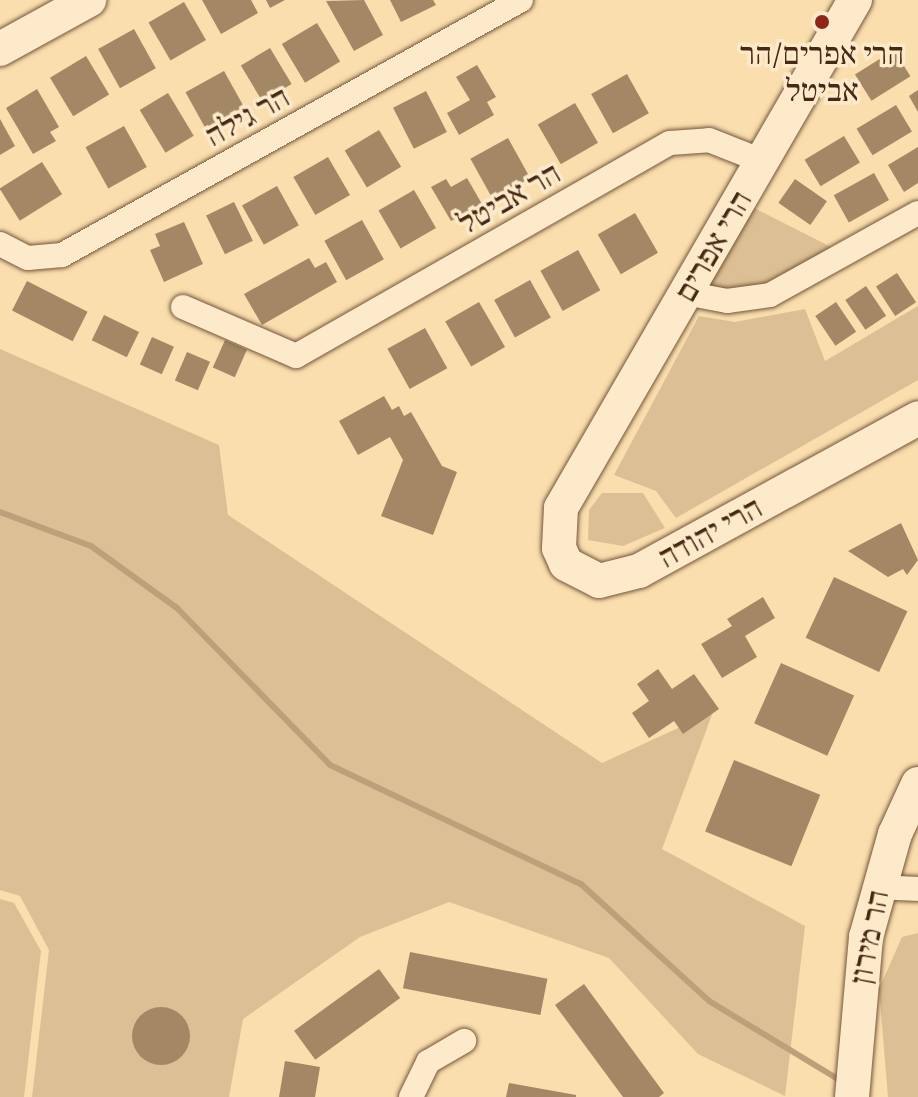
<!DOCTYPE html>
<meta charset="utf-8">
<style>
body{margin:0}
#map{position:relative;width:918px;height:1097px;overflow:hidden;background:#fadeae;font-family:Alegreya,"Frank Ruhl Libre",serif}
div>[style]{position:absolute}
[style*='--x']{left:calc(var(--x)*1px);top:calc(var(--y)*1px);width:calc(var(--w)*1px);rotate:calc(var(--a)*1deg)}
.green>*{inset:0;background:#dcbf94}
.stream>*{height:6px;margin:-3px;padding:0 3px;transform-origin:3px;border-radius:3px;background:#bda07a}
.building>*{inset:0;background:#a48764;transform-origin:0 0}
.round{border-radius:50%}
.roads{filter:drop-shadow(0 0 2px #74563a) drop-shadow(0 0 2px #74563a)}
.street>*{height:24px;margin:-12px;padding:0 12px;transform-origin:12px;border-radius:12px;background:#fceaca}
.secondary>*{height:34px;margin:-17px;padding:0 17px;transform-origin:17px;border-radius:17px;background:#fceaca}
.dots>*{width:22px;height:22px;translate:-50% -50%;box-sizing:border-box;border:4px solid #fceaca;border-radius:50%}
span{translate:-50% -50%;white-space:nowrap;text-align:center;line-height:1.15;-webkit-text-stroke:7px #fceaca;paint-order:stroke}
.poi-label{font-size:32px;color:#472814}
.street-label{font-size:32px;color:#472814}
</style>
<div id="map">
<div class="green">
<i style="clip-path:polygon(754px 208px,837px 250px,781px 279px,741px 291px,700px 287px)"></i>
<i style="clip-path:polygon(918px 306px,918px 380px,676px 518px,656px 491px,614px 475px,699px 316px,735px 322px,805px 309px,825px 361px)"></i>
<i style="clip-path:polygon(0 349px,219px 445px,228px 515px,602px 763px,713px 712px,662px 849px,805px 926px,785px 1096px,698px 1054px,609px 958px,449px 902px,360px 937px,243px 1019px,229px 1097px,32px 1097px,49px 950px,20px 896px,0 890px)"></i>
<i style="clip-path:polygon(602px 493px,643px 493px,665px 528px,623px 546px,588px 540px,589px 510px)"></i>
<i style="clip-path:polygon(0 899px,14px 903px,41px 951px,24px 1097px,0 1097px)"></i>
<i style="clip-path:polygon(918px 933px,918px 1097px,888px 1097px,879px 989px,902px 937px)"></i>
</div>
<div class="stream">
<i style="--x:0;--y:512;--w:97;--a:20.5"></i>
<i style="--x:91;--y:546;--w:106;--a:35.8"></i>
<i style="--x:177;--y:608;--w:219;--a:45.7"></i>
<i style="--x:330;--y:765;--w:278;--a:25.4"></i>
<i style="--x:581;--y:884;--w:173;--a:42.4"></i>
<i style="--x:709;--y:1001;--w:154;--a:31.2"></i>
</div>
<div class="building">
<i style="clip-path:polygon(202px 0,251px 0,258px 13px,221px 34px)"></i>
<i style="clip-path:polygon(266px 0,285px 0,270px 8px)"></i>
<i style="clip-path:polygon(364px 0,383px 35px,354px 51px,326px 1px)"></i>
<i style="clip-path:polygon(390px 0,433px 0,436px 5px,401px 22px)"></i>
<i style="left:184px;top:2px;width:44px;height:41px;rotate:60deg"></i>
<i style="left:317px;top:23px;width:45px;height:41px;rotate:59deg"></i>
<i style="left:134px;top:29px;width:45px;height:41px;rotate:61deg"></i>
<i style="left:270px;top:48px;width:42px;height:34px;rotate:59deg"></i>
<i style="left:894px;top:50px;width:31px;height:46px;rotate:58deg"></i>
<i style="left:86px;top:56px;width:45px;height:42px;rotate:59deg"></i>
<i style="clip-path:polygon(477px 65px,496px 97px,487px 102px,494px 115px,459px 135px,447px 113px,470px 100px,456px 77px)"></i>
<i style="left:224px;top:71px;width:47px;height:44px;rotate:61deg"></i>
<i style="left:627px;top:74px;width:45px;height:41px;rotate:61deg"></i>
<i style="clip-path:polygon(37px 89px,59px 127px,50px 132px,56px 141px,33px 154px,6px 108px)"></i>
<i style="clip-path:polygon(918px 90px,918px 112px,909px 96px)"></i>
<i style="left:426px;top:91px;width:46px;height:37px;rotate:63deg"></i>
<i style="left:168px;top:93px;width:50px;height:33px;rotate:59deg"></i>
<i style="left:575px;top:103px;width:46px;height:43px;rotate:60deg"></i>
<i style="left:896px;top:105px;width:31px;height:46px;rotate:59deg"></i>
<i style="clip-path:polygon(0 119px,15px 146px,0 155px)"></i>
<i style="left:124px;top:126px;width:47px;height:44px;rotate:61deg"></i>
<i style="left:379px;top:130px;width:43px;height:40px;rotate:59deg"></i>
<i style="left:844px;top:136px;width:31px;height:46px;rotate:59deg"></i>
<i style="left:508px;top:138px;width:46px;height:43px;rotate:61deg"></i>
<i style="clip-path:polygon(918px 147px,918px 183px,904px 192px,888px 165px)"></i>
<i style="left:328px;top:157px;width:44px;height:40px;rotate:60deg"></i>
<i style="left:42px;top:162px;width:38px;height:50px;rotate:58deg"></i>
<i style="left:874px;top:173px;width:31px;height:46px;rotate:61deg"></i>
<i style="clip-path:polygon(467px 178px,482px 204px,451px 221px,431px 187px,446px 179px,451px 187px)"></i>
<i style="left:795px;top:179px;width:39px;height:29px;rotate:35deg"></i>
<i style="left:277px;top:186px;width:45px;height:40px;rotate:61deg"></i>
<i style="left:414px;top:190px;width:44px;height:41px;rotate:60deg"></i>
<i style="left:234px;top:202px;width:43px;height:31px;rotate:64deg"></i>
<i style="left:635px;top:213px;width:46px;height:43px;rotate:60deg"></i>
<i style="left:362px;top:220px;width:45px;height:43px;rotate:61deg"></i>
<i style="clip-path:polygon(184px 222px,203px 264px,164px 282px,150px 250px,160px 246px,155px 234px)"></i>
<i style="left:578px;top:250px;width:46px;height:43px;rotate:61deg"></i>
<i style="clip-path:polygon(309px 258px,315px 268px,326px 262px,337px 282px,262px 325px,244px 294px)"></i>
<i style="left:897px;top:273px;width:35px;height:25px;rotate:57deg"></i>
<i style="left:530px;top:280px;width:43px;height:41px;rotate:61deg"></i>
<i style="left:27px;top:281px;width:68px;height:33px;rotate:27deg"></i>
<i style="left:866px;top:286px;width:36px;height:25px;rotate:56deg"></i>
<i style="left:479px;top:302px;width:52px;height:39px;rotate:60deg"></i>
<i style="left:836px;top:302px;width:36px;height:25px;rotate:56deg"></i>
<i style="left:104px;top:315px;width:39px;height:28px;rotate:26deg"></i>
<i style="left:425px;top:328px;width:46px;height:43px;rotate:61deg"></i>
<i style="left:152px;top:337px;width:24px;height:30px;rotate:24deg"></i>
<i style="left:225px;top:340px;width:24px;height:30px;rotate:24deg"></i>
<i style="left:187px;top:352px;width:25px;height:31px;rotate:23deg"></i>
<i style="clip-path:polygon(384px 396px,392px 410px,399px 406px,404px 416px,411px 412px,442px 466px,457px 472px,433px 535px,381px 516px,403px 460px,390px 437px,358px 455px,339px 421px)"></i>
<i style="clip-path:polygon(901px 523px,918px 560px,907px 575px,903px 569px,888px 577px,848px 551px)"></i>
<i style="left:834px;top:577px;width:81px;height:67px;rotate:25deg"></i>
<i style="clip-path:polygon(763px 597px,775px 618px,745px 636px,757px 657px,722px 678px,701px 644px,732px 626px,727px 619px)"></i>
<i style="left:781px;top:663px;width:80px;height:66px;rotate:24deg"></i>
<i style="clip-path:polygon(658px 669px,672px 689px,694px 674px,719px 709px,683px 734px,674px 721px,649px 738px,632px 713px,649px 701px,637px 684px)"></i>
<i style="left:734px;top:760px;width:93px;height:77px;rotate:22deg"></i>
<i style="left:410px;top:952px;width:140px;height:37px;rotate:11deg"></i>
<i style="left:379px;top:969px;width:36px;height:105px;rotate:54deg"></i>
<i style="clip-path:polygon(584px 984px,664px 1093px,659px 1097px,623px 1097px,555px 1005px)"></i>
<i class="round" style="left:132px;top:1007px;width:58px;height:58px"></i>
<i style="clip-path:polygon(285px 1061px,320px 1067px,315px 1097px,279px 1097px)"></i>
<i style="clip-path:polygon(509px 1083px,576px 1095px,576px 1097px,506px 1097px)"></i>
</div>
<div class="roads">
<div class="street">
<i style="--x:0;--y:244;--w:31;--a:27"></i>
<i style="--x:28;--y:258;--w:34;--a:-5"></i>
<i style="--x:62;--y:255;--w:525;--a:-29.05"></i>
<i style="--x:685;--y:293;--w:43;--a:10.8"></i>
<i style="--x:727;--y:301;--w:43;--a:-7.9"></i>
<i style="--x:770;--y:295;--w:169;--a:-29"></i>
<i style="--x:183;--y:307;--w:123;--a:23.4"></i>
<i style="--x:296;--y:356;--w:430;--a:-29.7"></i>
<i style="--x:670;--y:143;--w:39;--a:-4"></i>
<i style="--x:709;--y:140;--w:57;--a:21.6"></i>
<i style="--x:877;--y:887;--w:41;--a:2.8"></i>
<i style="--x:411;--y:1097;--w:39;--a:-64"></i>
<i style="--x:428;--y:1062;--w:42;--a:-30.3"></i>
</div>
<div class="secondary">
<i style="--x:855;--y:0;--w:587;--a:120.06"></i>
<i style="--x:561;--y:508;--w:40;--a:92.9"></i>
<i style="--x:559;--y:548;--w:17;--a:66"></i>
<i style="--x:566;--y:564;--w:37;--a:27"></i>
<i style="--x:599;--y:581;--w:41;--a:-14"></i>
<i style="--x:639;--y:571;--w:318;--a:-28.7"></i>
<i style="--x:0;--y:49;--w:102;--a:-28.8"></i>
<i style="--x:852;--y:1097;--w:161;--a:-85"></i>
<i style="--x:866;--y:937;--w:107;--a:-74.3"></i>
<i style="--x:895;--y:834;--w:55;--a:-65.3"></i>
</div>
</div>
<div class="dots">
<i style="left:822px;top:22px;background:#8f2418"></i>
</div>
<div class="poi-label">
<span style="left:822px;top:72px">הרי אפרים/הר<br>אביטל</span>
</div>
<div class="street-label">
<span style="left:247px;top:116px;rotate:-29deg">הר גילה</span>
<span style="left:509px;top:198px;rotate:-30deg">הר אביטל</span>
<span style="left:713px;top:246px;rotate:-60deg">הרי אפרים</span>
<span style="left:710px;top:532px;rotate:-29deg">הרי יהודה</span>
<span style="left:869px;top:937px;rotate:-79deg">הר מירון</span>
</div>
</div>
